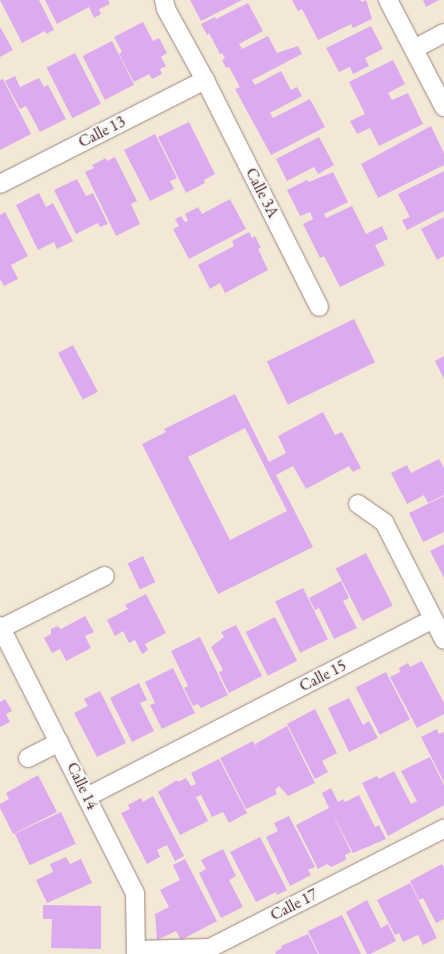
<!DOCTYPE html>
<style>
body{margin:0}
#map{position:relative;width:444px;height:954px;overflow:hidden;background:#f3e8d6;font-family:"EB Garamond",serif}
div>[style]{position:absolute}
[style*='--x']{left:calc(var(--x)*1px);top:calc(var(--y)*1px);width:calc(var(--w)*1px);rotate:calc(var(--a)*1deg)}
.building>*{inset:0;background:#dcabef;transform-origin:0 0}
.roads{filter:drop-shadow(0 0 1px #9e8480) drop-shadow(0 0 1px #9e8480)}
.street>*{height:18px;margin:-9px;padding:0 9px;transform-origin:9px;border-radius:9px;background:#fff}
span{translate:-50% -50%;white-space:nowrap;text-align:center;line-height:1.15;-webkit-text-stroke:5px #f6f6f2;paint-order:stroke}
.street-label{font-size:16px;color:#4a1f2b}
</style>
<div id="map">
<div class="building">
<i style="clip-path:polygon(0 0,39px 0,54px 30px,46px 34px,45px 31px,22px 43px)"></i>
<i style="clip-path:polygon(45px 0,108px 0,110px 4px,99px 9px,101px 14px,94px 18px,89px 7px,57px 24px)"></i>
<i style="clip-path:polygon(190px 0,242px 0,201px 21px)"></i>
<i style="clip-path:polygon(292px 0,360px 0,362px 2px,366px 0,372px 19px,353px 28px,351px 24px,318px 40px,302px 9px,298px 11px)"></i>
<i style="clip-path:polygon(423px 0,439px 0,426px 7px)"></i>
<i style="clip-path:polygon(248px 3px,263px 31px,239px 44px,242px 49px,268px 36px,277px 53px,298px 46px,302px 54px,252px 80px,255px 85px,281px 71px,291px 90px,297px 87px,302px 96px,270px 113px,273px 118px,310px 99px,325px 127px,271px 155px,235px 89px,240px 87px,229px 67px,226px 68px,222px 60px,225px 58px,222px 53px,220px 54px,209px 33px,207px 35px,201px 24px,215px 17px,216px 19px)"></i>
<i style="clip-path:polygon(143px 22px,153px 41px,159px 38px,167px 53px,161px 57px,166px 66px,160px 69px,162px 74px,152px 79px,149px 74px,134px 82px,119px 54px,122px 52px,114px 37px)"></i>
<i style="clip-path:polygon(371px 26px,383px 49px,365px 58px,369px 66px,353px 74px,350px 67px,339px 72px,326px 48px)"></i>
<i style="clip-path:polygon(0 27px,13px 50px,0 57px)"></i>
<i style="left:112px;top:41px;width:49px;height:33px;rotate:63deg"></i>
<i style="left:75px;top:53px;width:57px;height:32px;rotate:63deg"></i>
<i style="clip-path:polygon(393px 60px,405px 84px,388px 93px,392px 100px,408px 93px,423px 124px,379px 146px,370px 128px,357px 134px,350px 121px,365px 114px,349px 82px)"></i>
<i style="clip-path:polygon(15px 76px,20px 87px,39px 78px,44px 87px,48px 85px,66px 119px,40px 132px,26px 106px,20px 109px,5px 81px)"></i>
<i style="clip-path:polygon(3px 79px,31px 134px,0 150px,0 80px)"></i>
<i style="clip-path:polygon(189px 122px,215px 174px,204px 180px,205px 183px,186px 193px,158px 137px)"></i>
<i style="clip-path:polygon(431px 126px,444px 153px,444px 165px,378px 198px,361px 164px)"></i>
<i style="clip-path:polygon(155px 134px,177px 178px,170px 181px,174px 189px,150px 201px,124px 150px)"></i>
<i style="clip-path:polygon(319px 137px,334px 165px,318px 174px,314px 167px,287px 181px,276px 159px)"></i>
<i style="clip-path:polygon(115px 157px,137px 201px,131px 204px,140px 224px,116px 236px,85px 172px,94px 168px,92px 165px,106px 158px,107px 161px)"></i>
<i style="clip-path:polygon(444px 171px,444px 211px,407px 230px,402px 220px,410px 217px,398px 194px)"></i>
<i style="clip-path:polygon(333px 172px,348px 202px,324px 214px,326px 218px,352px 206px,366px 234px,382px 226px,388px 239px,375px 245px,385px 265px,340px 287px,324px 256px,320px 258px,303px 224px,313px 219px,310px 212px,300px 216px,287px 190px,307px 180px,309px 182px)"></i>
<i style="clip-path:polygon(77px 179px,86px 196px,93px 193px,108px 224px,100px 227px,98px 223px,76px 234px,54px 190px)"></i>
<i style="clip-path:polygon(39px 193px,46px 207px,53px 203px,73px 241px,57px 249px,54px 242px,38px 250px,16px 205px)"></i>
<i style="clip-path:polygon(230px 199px,246px 229px,189px 259px,173px 229px,179px 226px,175px 219px,181px 216px,185px 222px,188px 221px,185px 214px,198px 207px,202px 214px)"></i>
<i style="clip-path:polygon(5px 212px,28px 256px,11px 265px,18px 279px,4px 286px,0 279px,0 215px)"></i>
<i style="clip-path:polygon(444px 217px,444px 256px,437px 260px,421px 229px)"></i>
<i style="clip-path:polygon(249px 232px,252px 238px,255px 236px,261px 248px,258px 249px,268px 270px,225px 293px,220px 283px,210px 289px,198px 265px,234px 246px,232px 241px)"></i>
<i style="left:354px;top:319px;width:48px;height:97px;rotate:64deg"></i>
<i style="left:73px;top:345px;width:53px;height:17px;rotate:62deg"></i>
<i style="clip-path:polygon(444px 356px,444px 379px,435px 361px)"></i>
<i style="clip-path:polygon(evenodd,235px 394px,269px 462px,286px 453px,278px 436px,323px 412px,335px 435px,342px 432px,361px 468px,353px 472px,349px 466px,306px 489px,293px 466px,276px 475px,313px 547px,218px 594px,142px 444px,166px 432px,164px 429px,235px 394px,245px 428px,287px 511px,230px 540px,188px 457px,245px 428px)"></i>
<i style="clip-path:polygon(439px 459px,444px 468px,444px 495px,428px 503px,424px 495px,407px 504px,391px 473px,407px 465px,411px 473px)"></i>
<i style="clip-path:polygon(444px 496px,444px 532px,423px 542px,409px 513px)"></i>
<i style="clip-path:polygon(444px 544px,444px 578px,430px 551px)"></i>
<i style="left:366px;top:553px;width:59px;height:34px;rotate:63deg"></i>
<i style="left:143px;top:556px;width:29px;height:17px;rotate:65deg"></i>
<i style="clip-path:polygon(341px 581px,349px 598px,343px 601px,357px 628px,334px 639px,319px 608px,315px 610px,309px 598px)"></i>
<i style="left:303px;top:588px;width:57px;height:31px;rotate:64deg"></i>
<i style="clip-path:polygon(146px 594px,166px 633px,145px 644px,148px 650px,142px 654px,135px 640px,129px 643px,123px 631px,115px 636px,107px 620px,128px 609px,125px 605px)"></i>
<i style="clip-path:polygon(85px 616px,94px 632px,85px 636px,91px 648px,66px 661px,60px 649px,52px 653px,44px 638px,51px 634px,51px 629px,57px 626px,61px 629px)"></i>
<i style="left:275px;top:617px;width:49px;height:33px;rotate:63deg"></i>
<i style="clip-path:polygon(236px 625px,262px 676px,229px 693px,219px 673px,223px 670px,211px 647px,224px 637px,221px 632px)"></i>
<i style="clip-path:polygon(200px 637px,228px 695px,201px 708px,198px 704px,193px 706px,184px 688px,188px 686px,171px 651px)"></i>
<i style="clip-path:polygon(422px 661px,444px 703px,444px 714px,417px 728px,390px 677px,400px 672px,399px 668px,408px 663px,410px 667px)"></i>
<i style="clip-path:polygon(173px 668px,195px 713px,162px 729px,150px 705px,155px 703px,145px 682px)"></i>
<i style="left:386px;top:672px;width:53px;height:34px;rotate:63deg"></i>
<i style="clip-path:polygon(139px 683px,147px 700px,140px 703px,154px 731px,132px 742px,110px 698px)"></i>
<i style="clip-path:polygon(100px 691px,126px 743px,97px 757px,74px 713px,88px 706px,84px 699px)"></i>
<i style="clip-path:polygon(349px 698px,363px 725px,369px 721px,378px 738px,349px 752px,328px 708px)"></i>
<i style="clip-path:polygon(5px 699px,12px 711px,6px 714px,10px 722px,0 727px,0 702px)"></i>
<i style="clip-path:polygon(315px 709px,337px 753px,322px 761px,328px 772px,315px 779px,287px 724px)"></i>
<i style="clip-path:polygon(287px 726px,315px 783px,288px 796px,279px 786px,275px 790px,277px 794px,246px 809px,220px 758px,253px 741px,259px 754px,255px 744px)"></i>
<i style="clip-path:polygon(437px 729px,439px 734px,444px 732px,444px 782px,421px 737px)"></i>
<i style="clip-path:polygon(430px 757px,444px 785px,444px 805px,388px 836px,362px 783px,377px 776px,379px 779px,394px 771px,411px 804px,417px 801px,401px 771px)"></i>
<i style="clip-path:polygon(219px 759px,247px 813px,229px 823px,223px 812px,212px 817px,201px 795px,196px 797px,208px 821px,180px 835px,158px 792px,177px 780px,178px 782px,186px 778px,191px 786px,196px 784px,191px 773px)"></i>
<i style="clip-path:polygon(38px 775px,57px 812px,13px 834px,0 808px,0 804px,9px 799px,6px 793px)"></i>
<i style="clip-path:polygon(331px 788px,338px 802px,343px 799px,345px 802px,359px 795px,375px 827px,379px 825px,386px 839px,353px 853px,331px 811px,351px 852px,345px 855px,346px 860px,331px 867px,327px 864px,318px 869px,296px 825px,329px 808px,322px 793px)"></i>
<i style="clip-path:polygon(153px 796px,184px 856px,175px 861px,167px 845px,157px 850px,160px 857px,147px 864px,121px 813px,130px 809px,128px 805px,141px 798px,143px 802px)"></i>
<i style="left:61px;top:812px;width:35px;height:51px;rotate:65deg"></i>
<i style="clip-path:polygon(289px 816px,315px 867px,308px 870px,311px 875px,290px 886px,266px 837px,278px 831px,274px 823px)"></i>
<i style="clip-path:polygon(260px 837px,287px 890px,277px 895px,276px 892px,256px 902px,230px 852px)"></i>
<i style="clip-path:polygon(223px 849px,236px 876px,229px 880px,243px 907px,221px 918px,199px 873px,206px 869px,201px 860px)"></i>
<i style="clip-path:polygon(66px 857px,70px 864px,81px 859px,92px 883px,47px 903px,36px 880px,53px 872px,50px 864px)"></i>
<i style="clip-path:polygon(185px 859px,217px 921px,181px 940px,176px 931px,157px 940px,155px 914px,169px 907px,160px 890px,180px 880px,173px 865px)"></i>
<i style="clip-path:polygon(442px 864px,444px 868px,444px 919px,436px 923px,423px 898px,419px 900px,410px 881px)"></i>
<i style="clip-path:polygon(410px 883px,437px 938px,423px 945px,418px 935px,403px 942px,399px 933px,395px 935px,377px 900px)"></i>
<i style="clip-path:polygon(367px 900px,381px 928px,388px 924px,396px 941px,370px 954px,367px 954px,346px 912px)"></i>
<i style="clip-path:polygon(43px 905px,101px 906px,101px 949px,51px 948px,52px 919px,43px 919px)"></i>
<i style="clip-path:polygon(342px 915px,361px 954px,319px 954px,308px 931px)"></i>
<i style="clip-path:polygon(308px 934px,318px 954px,276px 954px,275px 952px,282px 948px,281px 946px)"></i>
</div>
<div class="roads">
<div class="street">
<i style="--x:164;--y:0;--w:9;--a:77"></i>
<i style="--x:166;--y:9;--w:81;--a:61.2"></i>
<i style="--x:205;--y:80;--w:254;--a:63.3"></i>
<i style="--x:388;--y:0;--w:121;--a:62.4"></i>
<i style="--x:414;--y:49;--w:34;--a:-28"></i>
<i style="--x:0;--y:184;--w:230;--a:-26.9"></i>
<i style="--x:358;--y:504;--w:32;--a:35"></i>
<i style="--x:384;--y:522;--w:132;--a:63"></i>
<i style="--x:0;--y:626;--w:299;--a:63.2"></i>
<i style="--x:135;--y:893;--w:61;--a:89.1"></i>
<i style="--x:2;--y:628;--w:115;--a:-26.8"></i>
<i style="--x:28;--y:758;--w:35;--a:-27"></i>
<i style="--x:87;--y:797;--w:389;--a:-27.2"></i>
<i style="--x:136;--y:950;--w:74;--a:-1.5"></i>
<i style="--x:210;--y:948;--w:263;--a:-27"></i>
</div>
</div>
<div class="street-label">
<span style="left:102px;top:132px;rotate:-27deg">Calle 13</span>
<span style="left:262px;top:193px;rotate:63deg">Calle 3A</span>
<span style="left:323px;top:676px;rotate:-27deg">Calle 15</span>
<span style="left:82px;top:786px;rotate:64deg">Calle 14</span>
<span style="left:294px;top:905px;rotate:-27deg">Calle 17</span>
</div>
</div>
